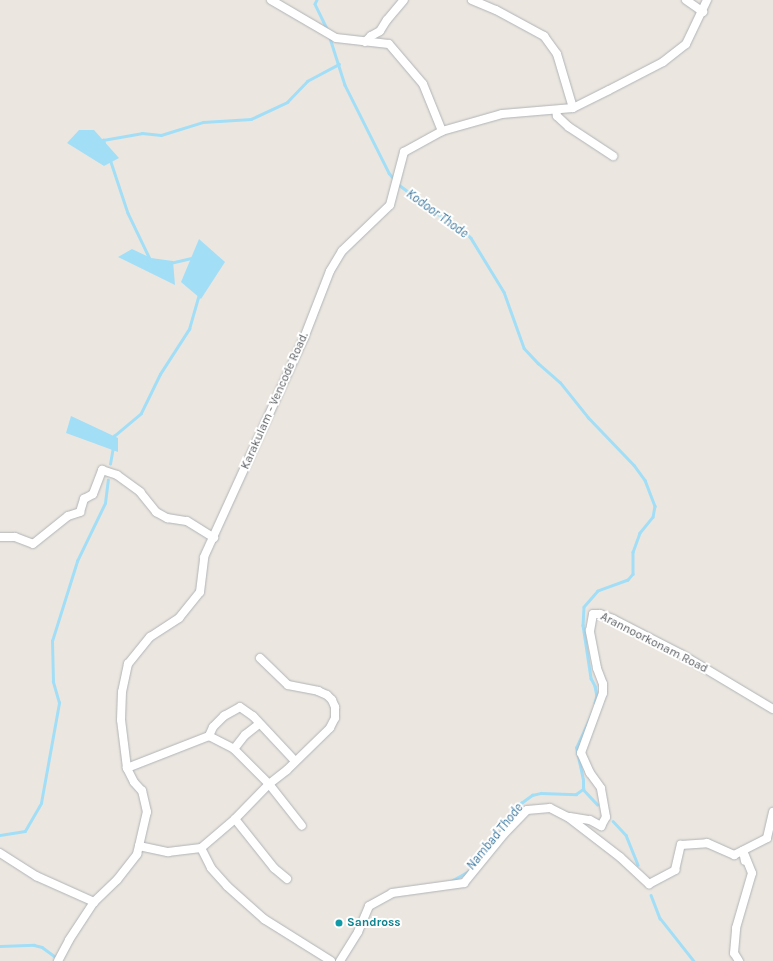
<!DOCTYPE html>
<style>
body{margin:0}
#map{position:relative;width:773px;height:961px;overflow:hidden;background:#ebe7e0;font-family:Karla,sans-serif}
div>[style]{position:absolute}
[style*='--x']{left:calc(var(--x)*1px);top:calc(var(--y)*1px);width:calc(var(--w)*1px);rotate:calc(var(--a)*1deg)}
.water>*{inset:0;background:#a3def7}
.stream>*{height:2.5px;margin:-1.25px;padding:0 1.25px;transform-origin:1.25px;border-radius:1.25px;background:#a3def7}
.roads{filter:drop-shadow(0 0 1px #b1b3b7) drop-shadow(0 0 1px #b1b3b7)}
.street>*{height:8px;margin:-4px;padding:0 4px;transform-origin:4px;border-radius:4px;background:#fff}
.dots>*{width:11px;height:11px;translate:-50% -50%;box-sizing:border-box;border:2px solid #fff;border-radius:50%}
span{translate:-50% -50%;white-space:nowrap;text-align:center;line-height:1.15;-webkit-text-stroke:4px #fff;paint-order:stroke}
.street-label{font-size:12px;color:#595d60}
.culture-label{font-size:12px;color:#0d838f;font-weight:700}
.left{translate:0 -50%;text-align:left}
.water-label{font-size:13px;color:#417a9f;font-style:italic}
</style>
<div id="map">
<div class="water">
<i style="clip-path:polygon(79px 130px,94px 130px,119px 158px,104px 166px,67px 143px)"></i>
<i style="clip-path:polygon(199px 239px,225px 262px,201px 299px,181px 282px)"></i>
<i style="clip-path:polygon(132px 249px,151px 258px,173px 261px,175px 285px,118px 257px)"></i>
<i style="clip-path:polygon(71px 416px,118px 438px,118px 452px,66px 433px)"></i>
</div>
<div class="stream">
<i style="--x:317;--y:0;--w:4;--a:117"></i>
<i style="--x:315;--y:4;--w:28;--a:64"></i>
<i style="--x:330;--y:38;--w:49;--a:72.3"></i>
<i style="--x:345;--y:85;--w:98;--a:63.4"></i>
<i style="--x:389;--y:173;--w:9;--a:49"></i>
<i style="--x:104;--y:143;--w:3;--a:-108"></i>
<i style="--x:103;--y:140;--w:40;--a:-10"></i>
<i style="--x:142;--y:133;--w:19;--a:6"></i>
<i style="--x:161;--y:135;--w:44;--a:-17.2"></i>
<i style="--x:203;--y:122;--w:48;--a:-3.6"></i>
<i style="--x:251;--y:119;--w:40;--a:-25"></i>
<i style="--x:287;--y:102;--w:29;--a:-46"></i>
<i style="--x:307;--y:81;--w:36;--a:-28"></i>
<i style="--x:110;--y:159;--w:57;--a:71.6"></i>
<i style="--x:128;--y:213;--w:51;--a:64.4"></i>
<i style="--x:398;--y:184;--w:50;--a:36.9"></i>
<i style="--x:438;--y:214;--w:18;--a:27"></i>
<i style="--x:454;--y:222;--w:23;--a:43"></i>
<i style="--x:471;--y:238;--w:63;--a:58.6"></i>
<i style="--x:504;--y:292;--w:59;--a:70.3"></i>
<i style="--x:524;--y:348;--w:21;--a:47"></i>
<i style="--x:538;--y:363;--w:29;--a:41"></i>
<i style="--x:560;--y:382;--w:45;--a:51.3"></i>
<i style="--x:588;--y:417;--w:66;--a:46.2"></i>
<i style="--x:634;--y:465;--w:19;--a:54"></i>
<i style="--x:645;--y:480;--w:28;--a:69"></i>
<i style="--x:655;--y:506;--w:11;--a:100"></i>
<i style="--x:653;--y:517;--w:21;--a:129"></i>
<i style="--x:640;--y:533;--w:20;--a:110"></i>
<i style="--x:633;--y:552;--w:22;--a:90"></i>
<i style="--x:633;--y:574;--w:8;--a:130"></i>
<i style="--x:628;--y:580;--w:32;--a:160"></i>
<i style="--x:598;--y:591;--w:21;--a:131"></i>
<i style="--x:584;--y:607;--w:18;--a:93"></i>
<i style="--x:583;--y:625;--w:54;--a:81.4"></i>
<i style="--x:591;--y:678;--w:9;--a:63"></i>
<i style="--x:595;--y:686;--w:10;--a:79"></i>
<i style="--x:597;--y:696;--w:7;--a:106"></i>
<i style="--x:170;--y:263;--w:26;--a:-13"></i>
<i style="--x:114;--y:440;--w:4;--a:-90"></i>
<i style="--x:114;--y:436;--w:35;--a:-40"></i>
<i style="--x:141;--y:413;--w:43;--a:-64"></i>
<i style="--x:160;--y:374;--w:54;--a:-57.2"></i>
<i style="--x:189;--y:329;--w:37;--a:-74"></i>
<i style="--x:110;--y:464;--w:17;--a:-80"></i>
<i style="--x:583;--y:789;--w:21;--a:47"></i>
<i style="--x:613;--y:821;--w:19;--a:47"></i>
<i style="--x:626;--y:835;--w:32;--a:68"></i>
<i style="--x:0;--y:835;--w:25;--a:-9"></i>
<i style="--x:25;--y:831;--w:32;--a:-60"></i>
<i style="--x:41;--y:803;--w:102;--a:-79.8"></i>
<i style="--x:59;--y:703;--w:22;--a:-106"></i>
<i style="--x:53;--y:682;--w:41;--a:-91.4"></i>
<i style="--x:52;--y:641;--w:84;--a:-72.6"></i>
<i style="--x:77;--y:561;--w:64;--a:-64.2"></i>
<i style="--x:105;--y:503;--w:23;--a:-83"></i>
<i style="--x:491;--y:844;--w:51;--a:-53.8"></i>
<i style="--x:521;--y:803;--w:14;--a:-36"></i>
<i style="--x:532;--y:795;--w:9;--a:-13"></i>
<i style="--x:541;--y:793;--w:35;--a:2"></i>
<i style="--x:576;--y:794;--w:9;--a:-36"></i>
<i style="--x:583;--y:789;--w:9;--a:-90"></i>
<i style="--x:583;--y:780;--w:33;--a:-102"></i>
<i style="--x:576;--y:748;--w:41;--a:-65.3"></i>
<i style="--x:451;--y:881;--w:21;--a:-29"></i>
<i style="--x:651;--y:895;--w:25;--a:69"></i>
<i style="--x:660;--y:918;--w:55;--a:51.7"></i>
<i style="--x:0;--y:946;--w:34;--a:-2"></i>
<i style="--x:34;--y:945;--w:8;--a:14"></i>
<i style="--x:42;--y:947;--w:19;--a:36"></i>
</div>
<div class="roads">
<div class="street">
<i style="--x:271;--y:0;--w:75;--a:30.3"></i>
<i style="--x:336;--y:38;--w:53;--a:6.5"></i>
<i style="--x:389;--y:44;--w:52;--a:49.6"></i>
<i style="--x:423;--y:84;--w:51;--a:68"></i>
<i style="--x:472;--y:0;--w:26;--a:23"></i>
<i style="--x:496;--y:10;--w:55;--a:28.4"></i>
<i style="--x:544;--y:36;--w:22;--a:54"></i>
<i style="--x:557;--y:54;--w:56;--a:73.5"></i>
<i style="--x:686;--y:0;--w:21;--a:35"></i>
<i style="--x:365;--y:42;--w:8;--a:-45"></i>
<i style="--x:371;--y:36;--w:10;--a:-29"></i>
<i style="--x:380;--y:31;--w:13;--a:-58"></i>
<i style="--x:387;--y:20;--w:26;--a:-50"></i>
<i style="--x:556;--y:110;--w:6;--a:81"></i>
<i style="--x:557;--y:116;--w:16;--a:43"></i>
<i style="--x:569;--y:127;--w:53;--a:33.4"></i>
<i style="--x:0;--y:537;--w:15;--a:0"></i>
<i style="--x:15;--y:537;--w:19;--a:21"></i>
<i style="--x:33;--y:544;--w:45;--a:-38.7"></i>
<i style="--x:68;--y:516;--w:13;--a:-18"></i>
<i style="--x:80;--y:512;--w:14;--a:-73"></i>
<i style="--x:84;--y:499;--w:10;--a:-29"></i>
<i style="--x:93;--y:494;--w:26;--a:-69"></i>
<i style="--x:102;--y:470;--w:16;--a:18"></i>
<i style="--x:117;--y:475;--w:29;--a:36"></i>
<i style="--x:140;--y:492;--w:26;--a:51"></i>
<i style="--x:156;--y:512;--w:13;--a:29"></i>
<i style="--x:167;--y:518;--w:20;--a:9"></i>
<i style="--x:187;--y:521;--w:32;--a:32"></i>
<i style="--x:260;--y:658;--w:39;--a:44"></i>
<i style="--x:288;--y:685;--w:31;--a:11"></i>
<i style="--x:318;--y:691;--w:10;--a:24"></i>
<i style="--x:327;--y:695;--w:7;--a:45"></i>
<i style="--x:332;--y:700;--w:8;--a:67"></i>
<i style="--x:335;--y:707;--w:11;--a:90"></i>
<i style="--x:335;--y:718;--w:11;--a:117"></i>
<i style="--x:330;--y:728;--w:60;--a:135.7"></i>
<i style="--x:287;--y:770;--w:23;--a:142"></i>
<i style="--x:269;--y:784;--w:49;--a:134.2"></i>
<i style="--x:235;--y:819;--w:45;--a:139.5"></i>
<i style="--x:201;--y:848;--w:22;--a:63"></i>
<i style="--x:211;--y:868;--w:24;--a:48"></i>
<i style="--x:227;--y:886;--w:50;--a:41.7"></i>
<i style="--x:264;--y:919;--w:79;--a:32.1"></i>
<i style="--x:209;--y:736;--w:28;--a:27"></i>
<i style="--x:234;--y:749;--w:49;--a:45"></i>
<i style="--x:269;--y:784;--w:53;--a:51.8"></i>
<i style="--x:234;--y:749;--w:18;--a:-52"></i>
<i style="--x:245;--y:735;--w:18;--a:-38"></i>
<i style="--x:127;--y:768;--w:88;--a:-21.3"></i>
<i style="--x:209;--y:736;--w:10;--a:-66"></i>
<i style="--x:213;--y:727;--w:16;--a:-45"></i>
<i style="--x:224;--y:716;--w:18;--a:-29"></i>
<i style="--x:240;--y:707;--w:16;--a:35"></i>
<i style="--x:253;--y:716;--w:62;--a:47"></i>
<i style="--x:570;--y:817;--w:20;--a:9"></i>
<i style="--x:590;--y:820;--w:13;--a:29"></i>
<i style="--x:601;--y:826;--w:10;--a:-61"></i>
<i style="--x:606;--y:817;--w:29;--a:-100"></i>
<i style="--x:601;--y:788;--w:19;--a:-126"></i>
<i style="--x:590;--y:773;--w:22;--a:-114"></i>
<i style="--x:581;--y:753;--w:64;--a:-69.9"></i>
<i style="--x:603;--y:693;--w:9;--a:-90"></i>
<i style="--x:603;--y:684;--w:17;--a:-111"></i>
<i style="--x:597;--y:668;--w:38;--a:-101"></i>
<i style="--x:590;--y:631;--w:17;--a:-80"></i>
<i style="--x:593;--y:614;--w:7;--a:0"></i>
<i style="--x:600;--y:614;--w:14;--a:21"></i>
<i style="--x:613;--y:619;--w:76;--a:27.2"></i>
<i style="--x:681;--y:654;--w:107;--a:30.9"></i>
<i style="--x:235;--y:819;--w:63;--a:51.5"></i>
<i style="--x:274;--y:868;--w:17;--a:40"></i>
<i style="--x:139;--y:846;--w:30;--a:12"></i>
<i style="--x:168;--y:852;--w:33;--a:-7"></i>
<i style="--x:0;--y:853;--w:43;--a:32.6"></i>
<i style="--x:36;--y:876;--w:64;--a:24.1"></i>
<i style="--x:58;--y:961;--w:24;--a:-62"></i>
<i style="--x:69;--y:940;--w:45;--a:-56.7"></i>
<i style="--x:94;--y:902;--w:32;--a:-44"></i>
<i style="--x:117;--y:880;--w:33;--a:-52"></i>
<i style="--x:137;--y:854;--w:8;--a:-76"></i>
<i style="--x:139;--y:846;--w:35;--a:-77"></i>
<i style="--x:147;--y:812;--w:22;--a:-103"></i>
<i style="--x:142;--y:791;--w:12;--a:-132"></i>
<i style="--x:134;--y:782;--w:16;--a:-117"></i>
<i style="--x:127;--y:768;--w:48;--a:-97.1"></i>
<i style="--x:121;--y:720;--w:28;--a:-88"></i>
<i style="--x:122;--y:692;--w:29;--a:-78"></i>
<i style="--x:128;--y:664;--w:35;--a:-51"></i>
<i style="--x:150;--y:637;--w:35;--a:-33"></i>
<i style="--x:179;--y:618;--w:33;--a:-51"></i>
<i style="--x:200;--y:592;--w:35;--a:-83"></i>
<i style="--x:204;--y:557;--w:241;--a:-65.5"></i>
<i style="--x:304;--y:338;--w:72;--a:-68.8"></i>
<i style="--x:330;--y:271;--w:23;--a:-59"></i>
<i style="--x:342;--y:251;--w:66;--a:-43.8"></i>
<i style="--x:390;--y:205;--w:55;--a:-75.2"></i>
<i style="--x:404;--y:152;--w:43;--a:-28.9"></i>
<i style="--x:442;--y:131;--w:62;--a:-15.8"></i>
<i style="--x:502;--y:114;--w:71;--a:-4.8"></i>
<i style="--x:573;--y:108;--w:40;--a:-26.6"></i>
<i style="--x:609;--y:90;--w:61;--a:-27.4"></i>
<i style="--x:663;--y:62;--w:29;--a:-38"></i>
<i style="--x:686;--y:44;--w:49;--a:-64.5"></i>
<i style="--x:340;--y:961;--w:34;--a:-58"></i>
<i style="--x:358;--y:932;--w:28;--a:-67"></i>
<i style="--x:369;--y:906;--w:26;--a:-29"></i>
<i style="--x:392;--y:893;--w:73;--a:-7.9"></i>
<i style="--x:464;--y:883;--w:63;--a:-50.8"></i>
<i style="--x:504;--y:834;--w:33;--a:-46"></i>
<i style="--x:527;--y:810;--w:23;--a:-5"></i>
<i style="--x:550;--y:808;--w:20;--a:27"></i>
<i style="--x:568;--y:817;--w:66;--a:37.6"></i>
<i style="--x:620;--y:857;--w:40;--a:43"></i>
<i style="--x:649;--y:884;--w:30;--a:-28"></i>
<i style="--x:675;--y:870;--w:26;--a:-77"></i>
<i style="--x:681;--y:845;--w:26;--a:-4"></i>
<i style="--x:707;--y:843;--w:30;--a:24"></i>
<i style="--x:734;--y:855;--w:37;--a:-27"></i>
<i style="--x:767;--y:838;--w:27;--a:-77"></i>
<i style="--x:739;--y:961;--w:9;--a:-122"></i>
<i style="--x:734;--y:953;--w:25;--a:-85"></i>
<i style="--x:736;--y:928;--w:57;--a:-73.8"></i>
<i style="--x:752;--y:873;--w:24;--a:-112"></i>
<i style="--x:743;--y:851;--w:10;--a:79"></i>
</div>
</div>
<div class="dots">
<i style="left:339px;top:923px;background:#0f9aa8"></i>
</div>
<div class="street-label">
<span style="left:275px;top:401px;rotate:-66deg">Karakulam - Vencode Road.</span>
<span style="left:654px;top:643px;rotate:27deg">Arannoorkonam Road</span>
</div>
<div class="culture-label">
<span class="left" style="left:347px;top:923px">Sandross</span>
</div>
<div class="water-label">
<span style="left:437px;top:214px;rotate:36deg">Kodoor Thode</span>
<span style="left:495px;top:837px;rotate:-51deg">Nambad Thode</span>
</div>
</div>
